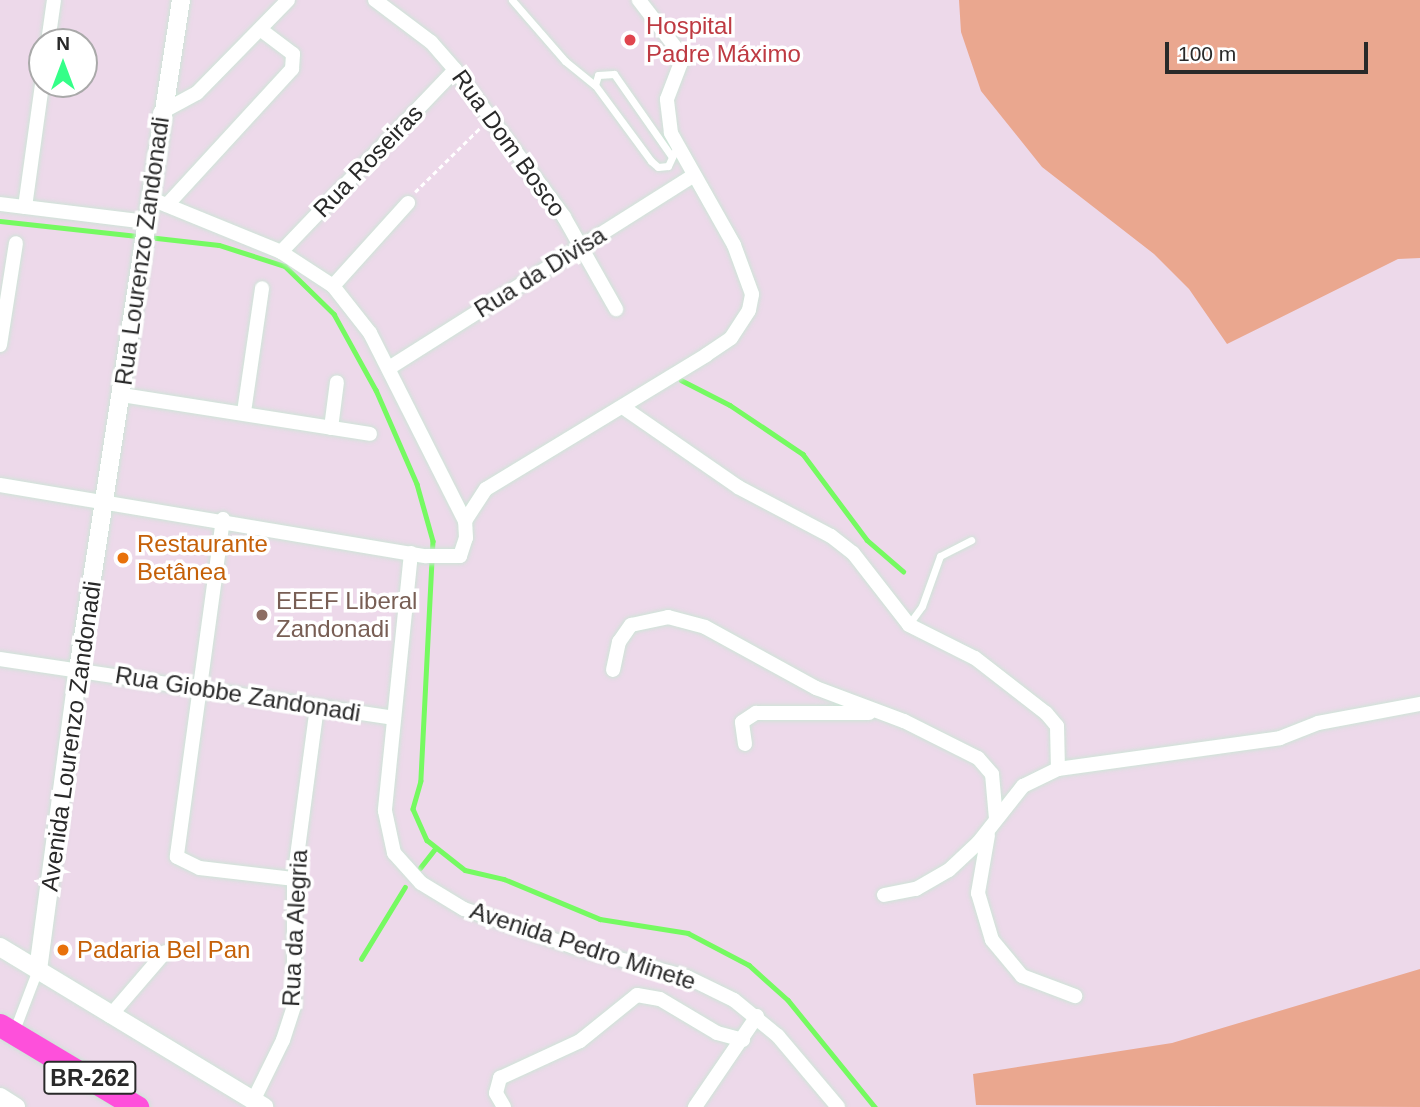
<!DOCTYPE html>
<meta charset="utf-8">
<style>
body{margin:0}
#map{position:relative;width:1420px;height:1107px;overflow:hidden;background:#edd9ea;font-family:Arial,sans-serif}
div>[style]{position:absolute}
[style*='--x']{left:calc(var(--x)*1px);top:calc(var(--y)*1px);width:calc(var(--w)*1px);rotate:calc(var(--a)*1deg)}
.green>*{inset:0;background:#eaa78f}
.stream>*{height:4.5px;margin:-2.25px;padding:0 2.25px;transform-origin:2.25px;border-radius:2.25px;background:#75fa61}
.path>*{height:2.5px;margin-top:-1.25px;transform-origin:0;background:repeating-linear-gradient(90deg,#fff 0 5px,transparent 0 8.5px)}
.roads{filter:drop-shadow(0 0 2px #cee4d7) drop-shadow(0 0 2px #cee4d7)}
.service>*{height:7px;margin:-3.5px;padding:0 3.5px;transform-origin:3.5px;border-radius:3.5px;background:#fff}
.pedestrian>*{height:10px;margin:-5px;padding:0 5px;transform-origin:5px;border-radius:5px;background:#fff}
.minor>*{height:14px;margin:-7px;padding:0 7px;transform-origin:7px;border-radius:7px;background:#fff}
.tertiary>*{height:18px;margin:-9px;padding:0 9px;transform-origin:9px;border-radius:9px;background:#fff}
.trunk>*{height:23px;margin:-11.5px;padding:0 11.5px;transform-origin:11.5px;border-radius:11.5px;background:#fe50db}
.dots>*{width:19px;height:19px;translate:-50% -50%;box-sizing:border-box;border:4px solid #fff;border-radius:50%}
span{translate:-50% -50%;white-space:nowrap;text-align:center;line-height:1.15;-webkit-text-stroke:7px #fff;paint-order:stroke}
.shield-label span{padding:2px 5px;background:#fff;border:2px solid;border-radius:5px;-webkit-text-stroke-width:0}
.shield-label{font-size:23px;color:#292929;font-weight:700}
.health-label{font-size:24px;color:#be3a42}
.left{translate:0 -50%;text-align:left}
.street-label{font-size:24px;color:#292929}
.food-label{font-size:24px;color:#c56008}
.education-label{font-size:24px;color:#785e54}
.north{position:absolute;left:28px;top:28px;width:70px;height:70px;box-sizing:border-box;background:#fff;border:2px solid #a9a9a9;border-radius:50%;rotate:0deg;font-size:19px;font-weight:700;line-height:28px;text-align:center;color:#292929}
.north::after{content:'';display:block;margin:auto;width:24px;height:32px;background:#34ff88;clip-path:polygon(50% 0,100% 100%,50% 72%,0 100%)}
.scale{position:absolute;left:1165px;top:42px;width:203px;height:32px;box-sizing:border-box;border:4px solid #292929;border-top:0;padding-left:9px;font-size:21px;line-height:24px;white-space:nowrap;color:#292929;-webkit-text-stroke:5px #fff;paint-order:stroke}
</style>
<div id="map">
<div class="green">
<i style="clip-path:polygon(959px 0,1420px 0,1420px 258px,1398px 259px,1227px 344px,1189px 289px,1154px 254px,1042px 167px,981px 91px,961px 32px)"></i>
<i style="clip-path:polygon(1420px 969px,1420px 1107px,976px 1105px,973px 1074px,1172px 1043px)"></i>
</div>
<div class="stream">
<i style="--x:0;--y:221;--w:140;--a:6.2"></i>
<i style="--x:148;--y:237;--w:71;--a:6.4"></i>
<i style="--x:219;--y:245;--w:69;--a:17.7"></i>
<i style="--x:285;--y:266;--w:69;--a:44.4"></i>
<i style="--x:334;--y:314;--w:87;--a:61.1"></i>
<i style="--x:376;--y:390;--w:103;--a:66.4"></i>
<i style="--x:417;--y:484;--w:59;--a:74.3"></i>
<i style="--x:433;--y:541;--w:240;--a:92.9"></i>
<i style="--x:421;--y:781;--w:29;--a:106"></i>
<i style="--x:413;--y:809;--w:34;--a:66"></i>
<i style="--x:427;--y:840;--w:48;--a:38.3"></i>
<i style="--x:465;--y:870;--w:40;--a:13"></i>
<i style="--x:504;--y:879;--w:104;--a:22.6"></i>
<i style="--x:600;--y:919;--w:89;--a:9"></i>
<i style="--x:688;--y:933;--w:69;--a:27.7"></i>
<i style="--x:749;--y:965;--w:52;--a:41.9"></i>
<i style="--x:788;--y:1000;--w:138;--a:50.9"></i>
<i style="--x:681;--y:380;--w:55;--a:27"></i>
<i style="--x:730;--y:405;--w:88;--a:33.9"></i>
<i style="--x:803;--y:454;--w:107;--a:53.3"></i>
<i style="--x:867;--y:540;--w:48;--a:40.7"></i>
<i style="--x:420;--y:868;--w:24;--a:-52"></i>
<i style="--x:361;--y:959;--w:84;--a:-58.6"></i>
</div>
<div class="path">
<i style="--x:415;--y:192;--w:91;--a:-44.6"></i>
</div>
<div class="roads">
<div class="service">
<i style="--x:512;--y:0;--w:81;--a:49"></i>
<i style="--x:565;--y:61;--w:38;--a:39"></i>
<i style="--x:595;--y:85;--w:94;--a:53.6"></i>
<i style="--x:651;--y:161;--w:9;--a:41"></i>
<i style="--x:658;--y:167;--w:10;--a:-6"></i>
<i style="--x:668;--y:166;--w:21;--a:-65"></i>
<i style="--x:595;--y:85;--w:10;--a:-73"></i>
<i style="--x:598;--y:75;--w:16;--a:-4"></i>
<i style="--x:614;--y:74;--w:101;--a:55.1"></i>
<i style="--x:909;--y:624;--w:22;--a:-54"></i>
<i style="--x:922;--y:606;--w:53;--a:-70.2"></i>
<i style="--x:940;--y:556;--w:35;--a:-27"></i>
</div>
<div class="pedestrian">
<i style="--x:14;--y:1033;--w:67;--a:-69.1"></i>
</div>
<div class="minor">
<i style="--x:375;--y:0;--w:70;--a:36.9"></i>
<i style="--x:431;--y:42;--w:37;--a:49"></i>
<i style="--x:455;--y:70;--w:183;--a:53.4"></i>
<i style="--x:564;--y:217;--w:106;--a:60.5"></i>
<i style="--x:48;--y:42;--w:42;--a:-81.9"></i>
<i style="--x:160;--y:113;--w:42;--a:-28.4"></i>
<i style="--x:197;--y:93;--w:130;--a:-45.6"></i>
<i style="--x:149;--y:198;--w:143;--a:22.2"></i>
<i style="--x:281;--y:252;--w:62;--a:33.2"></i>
<i style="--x:333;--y:286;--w:60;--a:51.8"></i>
<i style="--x:370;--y:333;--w:211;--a:63.2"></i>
<i style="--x:0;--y:204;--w:147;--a:7"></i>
<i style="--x:167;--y:205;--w:185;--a:-47.4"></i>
<i style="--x:292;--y:69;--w:15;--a:-86"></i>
<i style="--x:293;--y:54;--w:39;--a:-143"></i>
<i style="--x:25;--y:207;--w:124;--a:-82.1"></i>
<i style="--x:281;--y:252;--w:252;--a:-46.3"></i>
<i style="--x:333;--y:286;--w:112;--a:-47.9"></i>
<i style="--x:0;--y:345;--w:103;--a:-81.1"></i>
<i style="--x:389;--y:368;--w:360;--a:-32.3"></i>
<i style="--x:122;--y:395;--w:251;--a:8.9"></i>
<i style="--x:624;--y:408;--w:139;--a:34.7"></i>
<i style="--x:738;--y:487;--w:105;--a:27.8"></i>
<i style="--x:831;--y:536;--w:28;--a:38"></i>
<i style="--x:853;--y:553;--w:91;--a:52.1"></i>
<i style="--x:909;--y:625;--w:74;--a:26.6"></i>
<i style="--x:975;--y:658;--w:90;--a:37.8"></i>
<i style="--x:1046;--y:713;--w:17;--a:50"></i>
<i style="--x:1057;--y:726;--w:43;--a:88.7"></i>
<i style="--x:244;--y:412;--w:125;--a:-81.7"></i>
<i style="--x:331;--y:428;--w:46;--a:-82.6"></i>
<i style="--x:0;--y:485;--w:432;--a:9.5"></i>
<i style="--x:426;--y:556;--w:34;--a:0"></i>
<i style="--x:460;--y:556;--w:19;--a:-72"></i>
<i style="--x:466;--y:538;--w:17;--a:-93"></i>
<i style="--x:465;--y:521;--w:38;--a:-57"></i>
<i style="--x:486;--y:489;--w:258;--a:-31.3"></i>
<i style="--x:706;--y:355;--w:30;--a:-34"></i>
<i style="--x:731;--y:338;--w:33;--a:-57"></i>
<i style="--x:749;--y:310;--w:16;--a:-79"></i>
<i style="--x:752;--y:294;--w:52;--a:-110.2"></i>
<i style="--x:734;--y:245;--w:129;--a:-119.4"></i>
<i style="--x:671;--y:133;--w:34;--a:-97"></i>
<i style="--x:667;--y:99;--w:39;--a:-69"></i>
<i style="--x:681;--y:63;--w:11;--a:-100"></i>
<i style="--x:679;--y:52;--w:66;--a:-127.6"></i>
<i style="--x:223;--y:519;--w:341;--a:97.8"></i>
<i style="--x:177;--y:857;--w:25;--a:26"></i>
<i style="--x:200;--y:868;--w:95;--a:6.7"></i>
<i style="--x:411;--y:553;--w:259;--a:95.8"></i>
<i style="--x:385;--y:811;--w:43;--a:77.9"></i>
<i style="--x:394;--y:853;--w:40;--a:48"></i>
<i style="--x:421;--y:883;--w:50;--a:31.2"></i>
<i style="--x:464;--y:909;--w:116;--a:19.1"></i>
<i style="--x:574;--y:947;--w:117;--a:14.9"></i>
<i style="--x:687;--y:977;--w:52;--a:26.1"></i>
<i style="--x:734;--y:1000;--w:57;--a:39.3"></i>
<i style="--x:778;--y:1036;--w:93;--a:49.8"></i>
<i style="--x:0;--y:659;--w:397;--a:8.5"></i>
<i style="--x:613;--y:670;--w:29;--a:-78"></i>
<i style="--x:619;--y:642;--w:21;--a:-55"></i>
<i style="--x:631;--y:625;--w:38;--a:-12"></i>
<i style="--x:668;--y:617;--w:38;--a:15"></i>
<i style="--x:705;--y:627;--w:127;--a:28.8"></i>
<i style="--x:816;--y:688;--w:94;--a:20.6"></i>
<i style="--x:904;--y:721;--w:83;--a:26.6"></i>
<i style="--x:978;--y:758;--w:21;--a:49"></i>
<i style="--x:992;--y:774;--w:45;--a:84.9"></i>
<i style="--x:745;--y:744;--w:22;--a:-98"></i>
<i style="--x:742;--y:722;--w:17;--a:-33"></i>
<i style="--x:756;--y:713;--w:113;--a:0"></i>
<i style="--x:988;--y:835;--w:59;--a:99.8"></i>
<i style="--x:978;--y:893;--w:49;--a:73.4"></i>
<i style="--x:992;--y:940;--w:47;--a:50.2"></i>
<i style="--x:1022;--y:976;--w:57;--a:20.7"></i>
<i style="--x:884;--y:895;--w:33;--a:-11"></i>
<i style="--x:916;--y:889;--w:38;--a:-30"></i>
<i style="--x:949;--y:870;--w:40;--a:-43"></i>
<i style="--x:978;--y:843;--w:73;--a:-51.7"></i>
<i style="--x:1023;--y:786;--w:39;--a:-26"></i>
<i style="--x:1058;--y:769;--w:224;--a:-7.9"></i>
<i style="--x:1280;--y:738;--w:41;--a:-21.5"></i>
<i style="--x:1318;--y:723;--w:104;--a:-10.6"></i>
<i style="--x:110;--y:1016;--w:84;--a:-49.3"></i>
<i style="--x:253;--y:1101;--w:68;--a:-63.8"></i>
<i style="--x:283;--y:1040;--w:36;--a:-72"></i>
<i style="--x:294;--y:1006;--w:127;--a:-90"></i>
<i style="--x:294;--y:879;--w:174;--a:-82.4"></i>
<i style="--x:504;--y:1107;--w:16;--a:-120"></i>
<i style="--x:496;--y:1093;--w:16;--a:-75"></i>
<i style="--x:500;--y:1078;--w:88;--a:-24.8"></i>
<i style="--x:580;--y:1041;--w:73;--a:-38.9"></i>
<i style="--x:637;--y:995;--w:23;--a:10"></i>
<i style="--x:660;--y:999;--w:66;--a:30.8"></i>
<i style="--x:717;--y:1033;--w:27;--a:15"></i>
<i style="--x:695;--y:1107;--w:110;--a:-55.7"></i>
</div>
<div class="tertiary">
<i style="--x:0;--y:947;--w:309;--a:31.2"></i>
<i style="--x:38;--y:970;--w:303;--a:-82.4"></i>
<i style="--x:78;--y:670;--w:678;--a:-81.26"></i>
<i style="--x:0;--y:1097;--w:19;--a:32"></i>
</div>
<div class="trunk">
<i style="--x:0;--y:1025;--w:160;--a:30.9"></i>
</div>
</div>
<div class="dots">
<i style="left:630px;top:40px;background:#e0444e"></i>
<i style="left:123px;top:558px;background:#e8710a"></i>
<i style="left:262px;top:615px;background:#8d6e63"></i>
<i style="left:63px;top:950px;background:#e8710a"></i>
</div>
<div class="shield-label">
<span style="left:90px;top:1078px">BR-262</span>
</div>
<div class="health-label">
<span class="left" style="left:646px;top:40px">Hospital<br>Padre Máximo</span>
</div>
<div class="street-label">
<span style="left:509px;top:143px;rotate:54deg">Rua Dom Bosco</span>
<span style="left:368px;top:161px;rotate:-46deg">Rua Roseiras</span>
<span style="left:142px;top:251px;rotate:-82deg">Rua Lourenzo Zandonadi</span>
<span style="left:540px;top:272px;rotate:-32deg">Rua da Divisa</span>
<span style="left:238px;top:694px;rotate:9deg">Rua Giobbe Zandonadi</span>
<span style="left:71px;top:736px;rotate:-82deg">Avenida Lourenzo Zandonadi</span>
<span style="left:295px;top:928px;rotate:-87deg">Rua da Alegria</span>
<span style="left:583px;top:946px;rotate:18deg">Avenida Pedro Minete</span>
</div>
<div class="food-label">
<span class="left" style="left:137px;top:558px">Restaurante<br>Betânea</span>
<span class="left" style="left:77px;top:950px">Padaria Bel Pan</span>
</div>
<div class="education-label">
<span class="left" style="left:276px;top:615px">EEEF Liberal<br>Zandonadi</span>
</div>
<div class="north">N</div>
<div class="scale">100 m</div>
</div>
